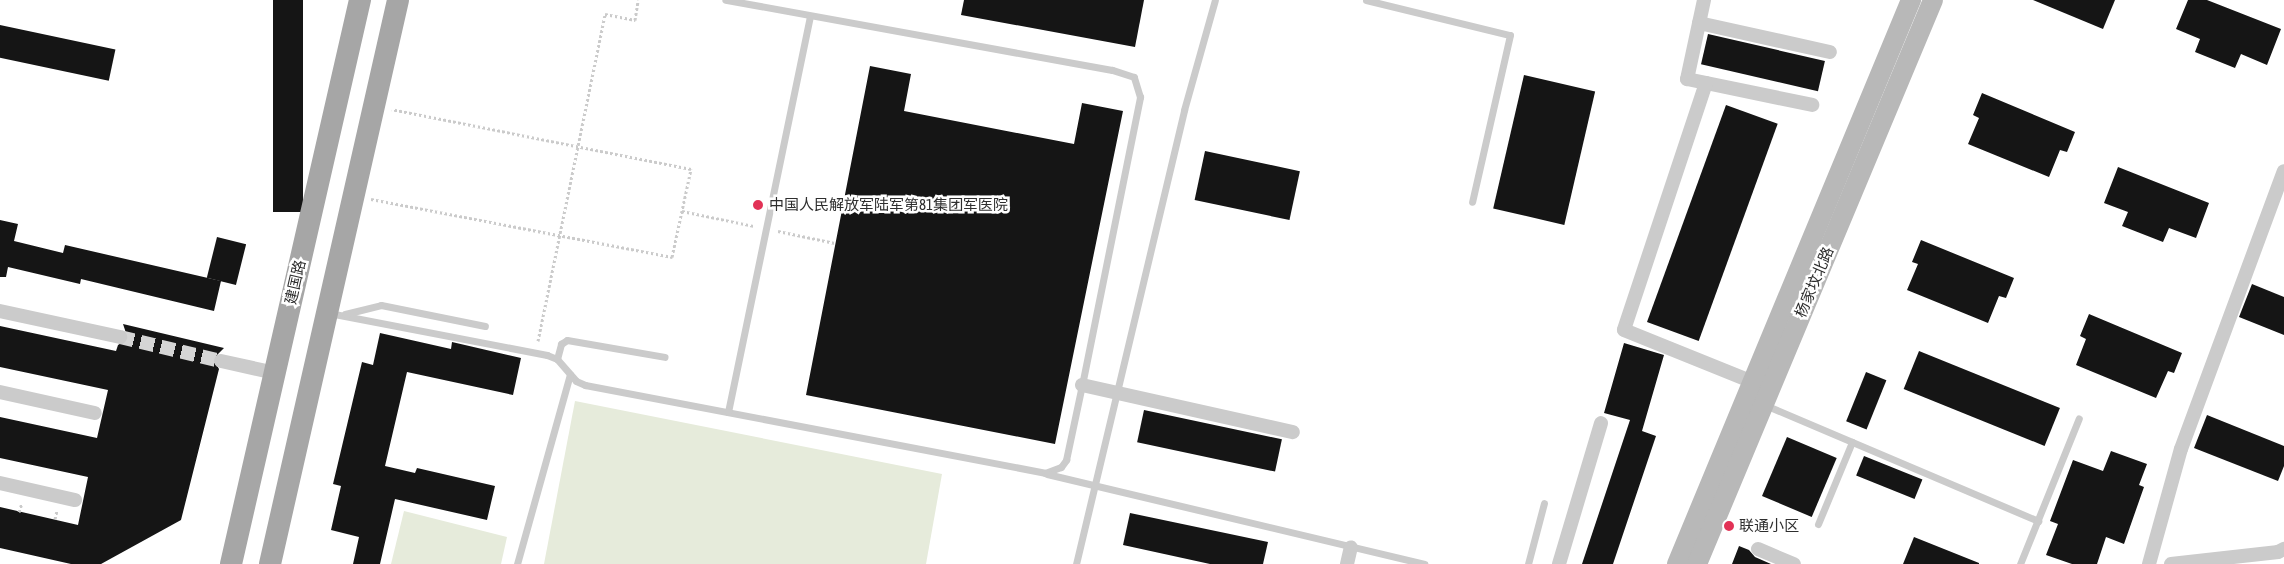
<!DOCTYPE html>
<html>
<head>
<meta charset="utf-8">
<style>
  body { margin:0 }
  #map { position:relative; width:2284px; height:564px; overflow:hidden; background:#fff; font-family:"Asap Condensed","Noto Sans SC",sans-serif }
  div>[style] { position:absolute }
  .green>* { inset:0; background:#e6ebdb }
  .building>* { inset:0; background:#151515; transform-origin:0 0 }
  .minor-tunnel>* { height:14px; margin-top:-7px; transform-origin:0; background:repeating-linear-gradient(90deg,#d5d5d5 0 14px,transparent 0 21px) }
  .path>* { height:3px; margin-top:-1.5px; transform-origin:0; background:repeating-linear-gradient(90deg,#cbcbcb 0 2.5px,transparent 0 5px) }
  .service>* { height:7px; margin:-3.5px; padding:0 3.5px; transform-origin:3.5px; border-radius:3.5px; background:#cbcbcb }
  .minor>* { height:14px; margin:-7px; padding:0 7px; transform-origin:7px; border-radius:7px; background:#cbcbcb }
  .secondary>* { height:20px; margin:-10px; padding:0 10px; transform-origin:10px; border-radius:10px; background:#b8b8b8 }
  .primary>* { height:22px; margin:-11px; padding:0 11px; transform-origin:11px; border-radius:11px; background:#a6a6a6 }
  .dots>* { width:14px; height:14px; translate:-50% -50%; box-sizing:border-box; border:2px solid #fff; border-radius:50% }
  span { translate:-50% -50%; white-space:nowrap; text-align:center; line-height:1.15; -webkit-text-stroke:5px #fff; paint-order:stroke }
  .poi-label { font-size:15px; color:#2e2e2e }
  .left { translate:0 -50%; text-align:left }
  .street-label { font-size:15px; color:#2e2e2e }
</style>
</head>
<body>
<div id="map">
  <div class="green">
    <i style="clip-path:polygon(575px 401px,942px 474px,926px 564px,544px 564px)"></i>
    <i style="clip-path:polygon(404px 511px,507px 537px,501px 564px,391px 564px)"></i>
  </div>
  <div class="building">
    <i style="left:273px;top:0;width:30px;height:212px"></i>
    <i style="clip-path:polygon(964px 0,1144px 0,1135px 47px,961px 15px)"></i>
    <i style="clip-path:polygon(2033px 0,2115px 0,2103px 29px)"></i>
    <i style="clip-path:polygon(2188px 0,2207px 0,2281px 29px,2267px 65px,2241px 54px,2235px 68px,2195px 52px,2200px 39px,2176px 29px)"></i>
    <i style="left:0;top:25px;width:118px;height:32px;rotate:12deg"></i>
    <i style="left:1708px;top:34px;width:120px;height:31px;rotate:13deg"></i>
    <i style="clip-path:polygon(870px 66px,911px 74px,904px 111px,1074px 144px,1082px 103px,1123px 111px,1055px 444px,806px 395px)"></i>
    <i style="left:1524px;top:75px;width:73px;height:137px;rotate:13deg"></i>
    <i style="clip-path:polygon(1982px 93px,2075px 132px,2067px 152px,2060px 150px,2049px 177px,1968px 144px,1979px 118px,1973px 115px)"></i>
    <i style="left:1726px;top:105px;width:55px;height:231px;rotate:20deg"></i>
    <i style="left:1205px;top:151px;width:97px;height:50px;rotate:12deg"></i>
    <i style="clip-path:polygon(2118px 167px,2209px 203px,2196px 238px,2169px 228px,2163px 242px,2122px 226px,2128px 212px,2104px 203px)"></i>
    <i style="clip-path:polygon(0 220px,18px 224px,14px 241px,63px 253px,65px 245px,221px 281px,214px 311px,81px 279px,80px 284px,8px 267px,6px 277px,0 277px)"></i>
    <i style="left:217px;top:237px;width:30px;height:42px;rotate:14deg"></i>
    <i style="clip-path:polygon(1921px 240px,2014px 278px,2006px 298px,1999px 296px,1988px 323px,1907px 290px,1918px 264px,1912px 262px)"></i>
    <i style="clip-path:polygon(2252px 284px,2284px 297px,2284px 335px,2239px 317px)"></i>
    <i style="clip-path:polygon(2089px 314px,2182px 353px,2174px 373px,2168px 371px,2156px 398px,2076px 365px,2086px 339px,2080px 336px)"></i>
    <i style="clip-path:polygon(123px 324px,224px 348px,213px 359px,219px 369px,181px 520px,101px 564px,71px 564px,0 548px,0 507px,78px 525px,88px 477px,0 458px,0 417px,97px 438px,108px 390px,0 367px,0 326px,116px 351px,118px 345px,128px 339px)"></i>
    <i style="clip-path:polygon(380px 333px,451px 349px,452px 342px,521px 358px,513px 395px,407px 372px,385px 466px,415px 473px,417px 468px,495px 486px,487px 520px,395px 499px,380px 564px,353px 564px,359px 537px,331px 530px,341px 486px,333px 484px,362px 362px,373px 365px)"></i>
    <i style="clip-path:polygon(1624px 343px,1664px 355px,1642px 431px,1656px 436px,1613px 564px,1582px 564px,1630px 420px,1604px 413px)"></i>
    <i style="left:1919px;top:351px;width:152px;height:41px;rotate:22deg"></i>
    <i style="left:1866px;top:372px;width:22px;height:53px;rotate:22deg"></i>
    <i style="left:1144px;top:410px;width:141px;height:33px;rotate:12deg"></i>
    <i style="clip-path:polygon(2207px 415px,2284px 446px,2284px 466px,2278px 481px,2194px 448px)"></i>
    <i style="left:1787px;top:437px;width:54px;height:64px;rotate:23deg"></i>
    <i style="clip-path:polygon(2111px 451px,2147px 464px,2139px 485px,2144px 487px,2124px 544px,2106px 537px,2097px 564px,2072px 564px,2046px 555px,2058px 524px,2050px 521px,2073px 460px,2103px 471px)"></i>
    <i style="left:1864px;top:456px;width:63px;height:21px;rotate:22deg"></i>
    <i style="clip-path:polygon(1130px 513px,1268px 542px,1263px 564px,1210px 564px,1123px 545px)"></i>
    <i style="clip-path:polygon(1914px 537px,1979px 563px,1979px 564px,1903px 564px)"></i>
    <i style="clip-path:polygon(1739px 546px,1749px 550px,1755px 557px,1771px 564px,1732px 564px)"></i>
  </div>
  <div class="minor-tunnel">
    <i style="left:120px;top:337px;width:104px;rotate:13.4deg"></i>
  </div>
  <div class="path">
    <i style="left:371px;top:199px;width:307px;rotate:10.9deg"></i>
    <i style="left:672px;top:257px;width:90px;rotate:-77.8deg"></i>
    <i style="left:691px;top:169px;width:305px;rotate:-168.7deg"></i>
    <i style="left:682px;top:211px;width:74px;rotate:11.8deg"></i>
    <i style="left:778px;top:231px;width:58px;rotate:11.9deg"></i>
    <i style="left:538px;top:341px;width:334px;rotate:-78.4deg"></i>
    <i style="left:605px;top:14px;width:31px;rotate:11deg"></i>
    <i style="left:635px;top:20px;width:20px;rotate:-81deg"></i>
    <i style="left:19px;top:512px;width:9px;rotate:-72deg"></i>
    <i style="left:55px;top:519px;width:9px;rotate:-77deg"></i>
  </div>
  <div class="service">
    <i style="left:1366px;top:0;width:148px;rotate:13.7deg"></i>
    <i style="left:1510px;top:35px;width:171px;rotate:102.8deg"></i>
    <i style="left:329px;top:313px;width:222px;rotate:10.9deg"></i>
    <i style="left:547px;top:355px;width:11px;rotate:22deg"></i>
    <i style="left:557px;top:359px;width:29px;rotate:49deg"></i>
    <i style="left:576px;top:381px;width:10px;rotate:24deg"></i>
    <i style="left:585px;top:385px;width:468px;rotate:10.8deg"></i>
    <i style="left:1045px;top:473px;width:17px;rotate:-21deg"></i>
    <i style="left:1061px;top:467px;width:9px;rotate:-54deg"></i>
    <i style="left:1066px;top:460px;width:77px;rotate:-78deg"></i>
    <i style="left:1082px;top:385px;width:294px;rotate:-78.6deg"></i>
    <i style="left:1140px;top:97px;width:21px;rotate:-107deg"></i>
    <i style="left:1134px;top:77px;width:23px;rotate:-162deg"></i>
    <i style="left:1112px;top:70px;width:393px;rotate:-169.7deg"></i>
    <i style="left:345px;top:314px;width:37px;rotate:-14deg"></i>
    <i style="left:381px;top:305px;width:106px;rotate:11.4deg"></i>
    <i style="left:557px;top:359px;width:16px;rotate:-75deg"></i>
    <i style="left:561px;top:344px;width:7px;rotate:-34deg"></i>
    <i style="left:567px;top:340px;width:99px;rotate:9.8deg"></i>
    <i style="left:1765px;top:405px;width:297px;rotate:23deg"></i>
    <i style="left:728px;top:412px;width:404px;rotate:-78.3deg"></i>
    <i style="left:1047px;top:474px;width:388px;rotate:13.4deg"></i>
    <i style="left:1818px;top:524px;width:89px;rotate:-67.5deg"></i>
    <i style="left:517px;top:564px;width:197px;rotate:-74.4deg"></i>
    <i style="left:1076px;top:564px;width:467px;rotate:-76.6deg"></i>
    <i style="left:1184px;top:110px;width:114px;rotate:-74.3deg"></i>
    <i style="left:1528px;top:564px;width:63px;rotate:-75.3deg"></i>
    <i style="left:2020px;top:564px;width:157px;rotate:-68deg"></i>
  </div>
  <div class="minor">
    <i style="left:1704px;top:0;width:81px;rotate:102.1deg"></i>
    <i style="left:1687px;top:79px;width:128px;rotate:11.7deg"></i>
    <i style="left:1699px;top:23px;width:134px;rotate:12.5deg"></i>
    <i style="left:1706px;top:83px;width:260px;rotate:108.4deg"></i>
    <i style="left:1624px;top:330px;width:147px;rotate:22deg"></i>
    <i style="left:0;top:311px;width:123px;rotate:12.2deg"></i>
    <i style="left:221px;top:361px;width:55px;rotate:12.5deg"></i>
    <i style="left:1082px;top:385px;width:216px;rotate:12.6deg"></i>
    <i style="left:0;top:392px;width:97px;rotate:12.5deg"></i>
    <i style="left:0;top:483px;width:77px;rotate:12.8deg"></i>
    <i style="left:1758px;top:549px;width:39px;rotate:23deg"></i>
    <i style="left:1347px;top:564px;width:17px;rotate:-77deg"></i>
    <i style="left:1559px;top:564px;width:147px;rotate:-73.4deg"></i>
    <i style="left:2149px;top:564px;width:119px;rotate:-74.5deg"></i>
    <i style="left:2181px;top:449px;width:296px;rotate:-69.7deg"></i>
    <i style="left:2171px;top:564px;width:108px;rotate:-6.4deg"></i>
    <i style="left:2278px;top:552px;width:7px;rotate:-27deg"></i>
  </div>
  <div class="secondary">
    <i style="left:1677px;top:564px;width:611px;rotate:-67.47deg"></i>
    <i style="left:1697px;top:564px;width:611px;rotate:-67.29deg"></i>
  </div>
  <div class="primary">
    <i style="left:231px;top:564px;width:579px;rotate:-77.12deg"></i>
    <i style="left:270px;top:564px;width:578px;rotate:-77.21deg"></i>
  </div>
  <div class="dots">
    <i style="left:758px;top:205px;background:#e23256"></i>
    <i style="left:1729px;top:526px;background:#e23256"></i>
  </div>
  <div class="poi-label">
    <span class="left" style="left:769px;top:205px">中国人民解放军陆军第81集团军医院</span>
    <span class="left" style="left:1739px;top:526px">联通小区</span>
  </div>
  <div class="street-label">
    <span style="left:295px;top:282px;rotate:-77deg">建国路</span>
    <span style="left:1814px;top:282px;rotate:-67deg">杨家坟北路</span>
  </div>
</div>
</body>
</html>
